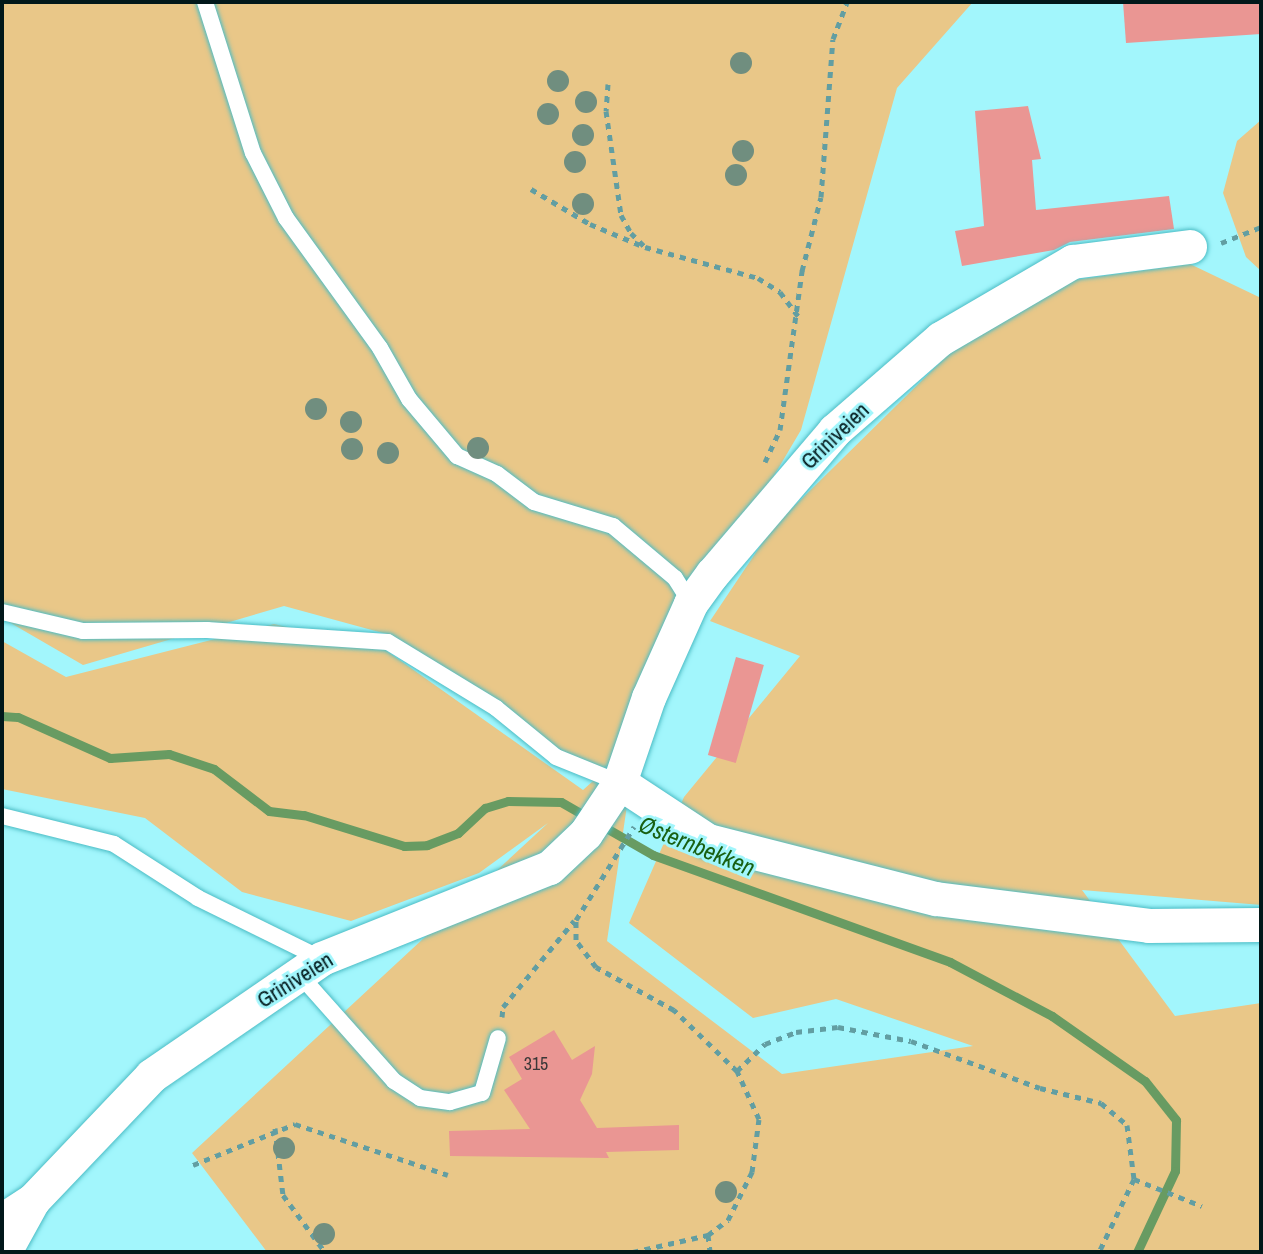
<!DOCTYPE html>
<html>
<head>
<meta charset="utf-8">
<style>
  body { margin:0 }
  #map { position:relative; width:1263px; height:1254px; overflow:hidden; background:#a2f6fc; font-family:"Archivo Narrow",sans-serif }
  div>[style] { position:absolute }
  .green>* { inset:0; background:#e9c788 }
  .stream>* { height:9px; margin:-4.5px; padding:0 4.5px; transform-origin:4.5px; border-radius:4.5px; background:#689b62 }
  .building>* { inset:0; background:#ea9693; transform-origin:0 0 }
  .path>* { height:5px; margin-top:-2.5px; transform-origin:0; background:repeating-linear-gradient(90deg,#629ea2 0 6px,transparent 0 12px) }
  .roads { filter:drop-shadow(0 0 2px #4bbcc5) drop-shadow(0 0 2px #4bbcc5) }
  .lane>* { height:16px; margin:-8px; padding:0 8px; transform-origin:8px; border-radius:8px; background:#fff }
  .street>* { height:34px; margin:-17px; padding:0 17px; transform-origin:17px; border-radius:17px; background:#fff }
  .trees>* { width:22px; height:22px; margin:-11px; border-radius:50%; background:#708e7f }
  span { translate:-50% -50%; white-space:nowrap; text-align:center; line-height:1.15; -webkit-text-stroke:6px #a2f6fc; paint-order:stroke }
  .number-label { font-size:18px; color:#3b3838 }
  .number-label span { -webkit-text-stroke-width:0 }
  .street-label { font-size:22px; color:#01181a }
  .water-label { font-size:24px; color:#186012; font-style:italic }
  .frame { position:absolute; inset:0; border:4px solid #01181a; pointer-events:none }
</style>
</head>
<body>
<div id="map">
  <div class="green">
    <i style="clip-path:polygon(2px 2px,973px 2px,897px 88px,801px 430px,643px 697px,607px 941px,782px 1074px,973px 1046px,836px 999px,753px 1018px,629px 923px,684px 797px,800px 656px,710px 621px,773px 527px,960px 343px,1066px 281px,1190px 264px,1261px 298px,1261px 905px,1082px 890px,1175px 1016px,1261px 1003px,1261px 1252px,267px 1252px,192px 1153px,548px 823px,479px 873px,351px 921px,242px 892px,145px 818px,2px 789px,2px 641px,66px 677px,274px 624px,384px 649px,583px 790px,593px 781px,390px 635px,284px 606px,83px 665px,2px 618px)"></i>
    <i style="clip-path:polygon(1261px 120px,1261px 271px,1246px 257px,1223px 193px,1237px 141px)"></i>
  </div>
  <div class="stream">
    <i style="left:2px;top:716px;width:16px;rotate:4deg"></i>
    <i style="left:18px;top:717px;width:101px;rotate:24deg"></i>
    <i style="left:110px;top:758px;width:59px;rotate:-3.9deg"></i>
    <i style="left:169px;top:754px;width:47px;rotate:18.4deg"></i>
    <i style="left:214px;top:769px;width:69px;rotate:37.4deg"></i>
    <i style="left:269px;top:811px;width:35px;rotate:7deg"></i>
    <i style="left:304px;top:815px;width:105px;rotate:17.2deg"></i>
    <i style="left:404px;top:846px;width:23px;rotate:-2deg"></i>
    <i style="left:427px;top:845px;width:33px;rotate:-21deg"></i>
    <i style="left:458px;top:833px;width:37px;rotate:-43deg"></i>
    <i style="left:485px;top:808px;width:24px;rotate:-17deg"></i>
    <i style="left:508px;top:801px;width:53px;rotate:1.1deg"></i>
    <i style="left:561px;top:802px;width:106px;rotate:29.9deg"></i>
    <i style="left:653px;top:855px;width:316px;rotate:19.8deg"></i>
    <i style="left:950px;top:962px;width:115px;rotate:27.9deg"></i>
    <i style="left:1052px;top:1016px;width:113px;rotate:35deg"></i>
    <i style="left:1145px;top:1081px;width:50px;rotate:51.5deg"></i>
    <i style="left:1176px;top:1120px;width:51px;rotate:91.1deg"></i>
    <i style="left:1175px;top:1171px;width:89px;rotate:115.1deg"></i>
  </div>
  <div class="building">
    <i style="clip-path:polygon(1123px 2px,1261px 2px,1261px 34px,1126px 43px)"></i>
    <i style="clip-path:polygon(1028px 106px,1041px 159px,1032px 160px,1036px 210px,1169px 196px,1174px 229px,1070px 242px,1054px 250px,962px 266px,955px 231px,984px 226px,975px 111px)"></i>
    <i style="left:736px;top:657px;width:29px;height:102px;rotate:16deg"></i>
    <i style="clip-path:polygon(554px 1030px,572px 1060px,595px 1046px,592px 1074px,580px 1100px,597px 1128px,679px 1125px,679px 1150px,606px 1152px,609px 1158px,450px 1156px,449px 1131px,530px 1129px,504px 1090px,522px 1079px,509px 1057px)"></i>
  </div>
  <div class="path">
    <i style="left:608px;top:84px;width:27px;rotate:94deg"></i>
    <i style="left:606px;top:111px;width:105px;rotate:81.8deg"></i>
    <i style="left:621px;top:215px;width:21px;rotate:61deg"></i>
    <i style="left:631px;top:233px;width:20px;rotate:45deg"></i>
    <i style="left:645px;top:247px;width:117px;rotate:15.3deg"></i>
    <i style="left:758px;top:278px;width:26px;rotate:32deg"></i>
    <i style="left:780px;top:292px;width:30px;rotate:53deg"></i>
    <i style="left:531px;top:189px;width:69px;rotate:30.7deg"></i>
    <i style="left:590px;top:224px;width:54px;rotate:22.8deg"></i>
    <i style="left:1221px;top:243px;width:43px;rotate:-21.8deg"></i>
    <i style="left:765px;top:462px;width:35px;rotate:-65deg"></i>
    <i style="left:780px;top:430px;width:161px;rotate:-82.1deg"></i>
    <i style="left:802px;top:271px;width:76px;rotate:-75.6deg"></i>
    <i style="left:821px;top:197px;width:158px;rotate:-85.7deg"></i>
    <i style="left:833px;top:39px;width:40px;rotate:-69deg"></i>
    <i style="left:502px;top:1017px;width:10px;rotate:-84deg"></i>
    <i style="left:503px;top:1007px;width:112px;rotate:-50.5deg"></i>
    <i style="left:737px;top:1071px;width:39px;rotate:-44deg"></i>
    <i style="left:765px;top:1044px;width:33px;rotate:-21deg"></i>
    <i style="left:796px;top:1032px;width:42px;rotate:-6.8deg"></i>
    <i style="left:838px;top:1027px;width:74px;rotate:10.9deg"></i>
    <i style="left:911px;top:1041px;width:137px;rotate:20deg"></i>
    <i style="left:1040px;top:1088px;width:63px;rotate:13.8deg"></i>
    <i style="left:1101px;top:1103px;width:34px;rotate:40deg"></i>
    <i style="left:1127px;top:1125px;width:54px;rotate:82.6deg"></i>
    <i style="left:1134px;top:1179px;width:81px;rotate:115.6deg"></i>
    <i style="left:275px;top:1128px;width:67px;rotate:83.2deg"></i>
    <i style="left:283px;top:1195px;width:71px;rotate:53.6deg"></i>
    <i style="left:193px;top:1165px;width:110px;rotate:-21.9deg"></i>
    <i style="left:295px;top:1124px;width:161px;rotate:18.4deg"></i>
    <i style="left:1134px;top:1179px;width:73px;rotate:21.7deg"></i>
    <i style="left:708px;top:1235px;width:17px;rotate:83deg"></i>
    <i style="left:633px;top:1252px;width:77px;rotate:-12.8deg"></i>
    <i style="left:708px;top:1235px;width:25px;rotate:-37deg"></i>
    <i style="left:728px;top:1220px;width:54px;rotate:-63.4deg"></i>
    <i style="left:752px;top:1172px;width:53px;rotate:-82.5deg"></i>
    <i style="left:759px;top:1119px;width:53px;rotate:-114.6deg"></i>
    <i style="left:737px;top:1071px;width:88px;rotate:-135.9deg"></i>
    <i style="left:674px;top:1010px;width:89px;rotate:-151.1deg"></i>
    <i style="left:596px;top:967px;width:34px;rotate:-127deg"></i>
    <i style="left:576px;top:940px;width:20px;rotate:-90deg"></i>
    <i style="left:576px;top:920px;width:110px;rotate:-58.1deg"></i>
  </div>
  <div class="roads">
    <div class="lane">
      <i style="left:205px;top:2px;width:158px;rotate:72.4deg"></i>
      <i style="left:253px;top:153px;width:73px;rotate:63.1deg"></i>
      <i style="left:286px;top:218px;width:160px;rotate:54.1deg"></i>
      <i style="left:380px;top:348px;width:59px;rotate:60.4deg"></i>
      <i style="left:409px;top:399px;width:75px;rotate:49.9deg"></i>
      <i style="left:457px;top:456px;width:44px;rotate:24.2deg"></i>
      <i style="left:497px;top:474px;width:46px;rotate:37.1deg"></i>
      <i style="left:534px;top:502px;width:83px;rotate:16.9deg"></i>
      <i style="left:613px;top:526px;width:81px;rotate:40deg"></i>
      <i style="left:675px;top:578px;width:31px;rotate:58deg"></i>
      <i style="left:2px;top:612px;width:83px;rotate:13.2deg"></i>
      <i style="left:83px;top:631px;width:124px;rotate:-0.5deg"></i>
      <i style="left:207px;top:630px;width:181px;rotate:3.8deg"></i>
      <i style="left:388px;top:642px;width:127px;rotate:31.4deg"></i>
      <i style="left:496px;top:708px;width:77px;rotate:39.2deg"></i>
      <i style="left:556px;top:757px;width:69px;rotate:22.1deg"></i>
      <i style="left:2px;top:816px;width:115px;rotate:14deg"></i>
      <i style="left:114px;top:844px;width:100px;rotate:32.7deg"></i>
      <i style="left:198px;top:898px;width:138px;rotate:26.2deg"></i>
      <i style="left:299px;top:974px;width:143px;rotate:48.4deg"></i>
      <i style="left:394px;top:1081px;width:31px;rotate:33deg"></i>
      <i style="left:420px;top:1098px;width:30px;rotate:8deg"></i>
      <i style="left:450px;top:1102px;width:33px;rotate:-16deg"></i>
      <i style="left:482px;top:1093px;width:57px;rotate:-73.8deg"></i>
    </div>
    <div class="street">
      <i style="left:620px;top:783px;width:105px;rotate:33.4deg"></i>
      <i style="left:708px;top:841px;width:235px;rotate:14.3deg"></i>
      <i style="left:936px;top:899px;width:215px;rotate:7.2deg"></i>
      <i style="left:1149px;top:926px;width:112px;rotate:-0.5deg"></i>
      <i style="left:2px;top:1221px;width:38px;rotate:-33deg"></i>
      <i style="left:34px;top:1200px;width:171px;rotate:-46.4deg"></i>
      <i style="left:152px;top:1076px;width:206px;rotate:-34.5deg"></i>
      <i style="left:322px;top:959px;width:245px;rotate:-21.8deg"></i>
      <i style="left:550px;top:868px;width:50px;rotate:-43.4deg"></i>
      <i style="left:586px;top:834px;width:61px;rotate:-56.3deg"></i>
      <i style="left:620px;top:783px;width:90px;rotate:-71.2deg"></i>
      <i style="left:649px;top:698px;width:103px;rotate:-65.9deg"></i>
      <i style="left:691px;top:604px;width:37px;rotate:-54deg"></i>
      <i style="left:713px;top:574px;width:188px;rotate:-49.5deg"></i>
      <i style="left:835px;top:431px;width:140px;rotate:-41deg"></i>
      <i style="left:941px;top:339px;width:153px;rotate:-30.3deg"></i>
      <i style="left:1073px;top:262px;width:118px;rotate:-7.3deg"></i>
      <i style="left:5px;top:1252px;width:56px;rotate:-61.1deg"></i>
    </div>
  </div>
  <div class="trees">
    <i style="left:741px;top:63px"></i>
    <i style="left:558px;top:81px"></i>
    <i style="left:586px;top:102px"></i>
    <i style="left:548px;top:114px"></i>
    <i style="left:583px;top:135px"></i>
    <i style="left:743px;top:151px"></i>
    <i style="left:575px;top:162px"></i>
    <i style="left:736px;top:175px"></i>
    <i style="left:583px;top:204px"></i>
    <i style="left:316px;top:409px"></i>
    <i style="left:351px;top:422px"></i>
    <i style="left:478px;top:448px"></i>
    <i style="left:352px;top:449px"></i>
    <i style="left:388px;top:453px"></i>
    <i style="left:284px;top:1148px"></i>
    <i style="left:726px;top:1192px"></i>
    <i style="left:324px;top:1234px"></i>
  </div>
  <div class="number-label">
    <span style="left:536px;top:1064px">315</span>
  </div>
  <div class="street-label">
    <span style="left:835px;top:436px;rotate:-44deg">Griniveien</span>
    <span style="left:295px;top:980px;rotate:-32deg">Griniveien</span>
  </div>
  <div class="water-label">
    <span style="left:697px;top:846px;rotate:22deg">Østernbekken</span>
  </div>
  <div class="frame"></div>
</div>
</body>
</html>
